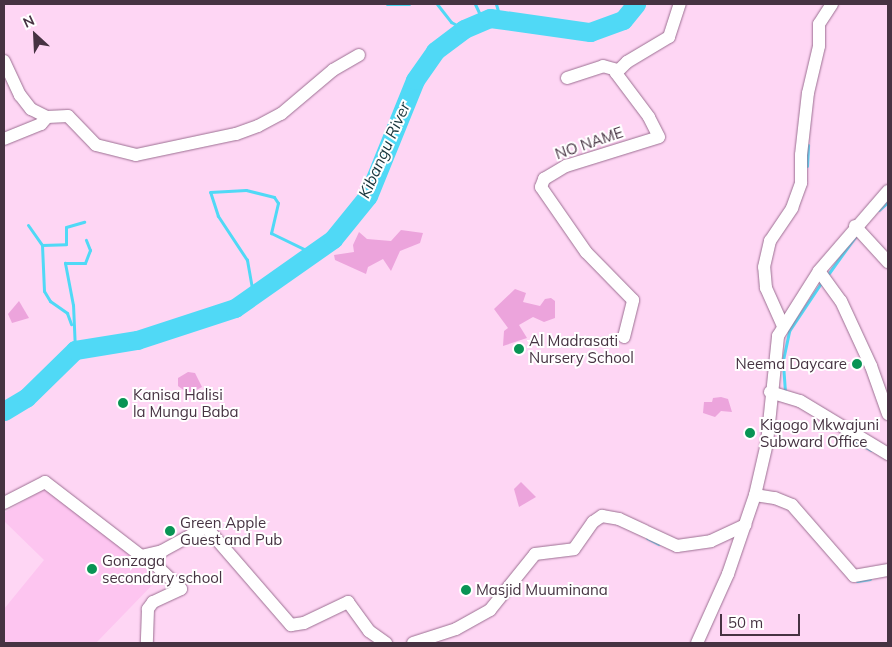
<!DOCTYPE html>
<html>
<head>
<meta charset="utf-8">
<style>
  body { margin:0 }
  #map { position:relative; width:892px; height:647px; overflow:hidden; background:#fed6f4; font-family:Mulish,sans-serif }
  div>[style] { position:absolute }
  .built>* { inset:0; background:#fdc5f0 }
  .green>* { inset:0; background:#eca4dc }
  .stream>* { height:3px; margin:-1.5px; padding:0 1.5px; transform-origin:1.5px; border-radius:1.5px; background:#50d9f6 }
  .river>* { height:19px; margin:-9.5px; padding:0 9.5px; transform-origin:9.5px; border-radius:9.5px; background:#50d9f6 }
  .roads { filter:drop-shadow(0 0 1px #9c6f92) drop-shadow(0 0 1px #9c6f92) }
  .minor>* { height:12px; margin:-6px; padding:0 6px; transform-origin:6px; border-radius:6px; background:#fff }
  .dots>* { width:14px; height:14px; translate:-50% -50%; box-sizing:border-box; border:2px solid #fff; border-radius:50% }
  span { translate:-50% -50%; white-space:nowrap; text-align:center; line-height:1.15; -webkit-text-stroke:4px #fff; paint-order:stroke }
  .street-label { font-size:15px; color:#463342 }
  .poi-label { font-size:15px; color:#463342 }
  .left { translate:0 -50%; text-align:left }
  .right { translate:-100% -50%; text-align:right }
  .water-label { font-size:16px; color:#18353b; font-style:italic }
  .frame { position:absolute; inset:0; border:5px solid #463342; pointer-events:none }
  .north { position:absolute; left:10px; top:10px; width:50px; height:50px; -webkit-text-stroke:4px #fff; paint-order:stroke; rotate:335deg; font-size:14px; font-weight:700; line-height:20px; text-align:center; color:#463342 }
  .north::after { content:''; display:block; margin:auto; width:18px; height:22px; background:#463342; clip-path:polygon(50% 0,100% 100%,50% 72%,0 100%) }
  .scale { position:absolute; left:720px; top:614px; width:80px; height:22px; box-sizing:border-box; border:2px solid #463342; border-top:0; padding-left:6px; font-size:15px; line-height:18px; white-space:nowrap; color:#463342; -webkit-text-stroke:4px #fff; paint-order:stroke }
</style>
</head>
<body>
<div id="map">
  <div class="built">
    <i style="clip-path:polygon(46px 488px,159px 578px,96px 643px,4px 643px,4px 609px,44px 560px,4px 521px,4px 513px)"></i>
  </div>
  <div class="green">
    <i style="clip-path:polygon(401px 230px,423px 233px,420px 243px,400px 251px,391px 271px,383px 259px,368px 267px,366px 274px,335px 260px,334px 255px,354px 252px,353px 245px,359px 232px,367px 239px,391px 241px)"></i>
    <i style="clip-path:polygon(515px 289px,526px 293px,523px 302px,540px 306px,545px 299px,551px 298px,555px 301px,555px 318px,544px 322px,533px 317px,519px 325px,527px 338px,503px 346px,504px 331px,508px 328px,494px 309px)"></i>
    <i style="clip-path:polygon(19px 301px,29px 318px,12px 323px,8px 314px)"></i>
    <i style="clip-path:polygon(188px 372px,195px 373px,202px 387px,189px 394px,178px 386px,178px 378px)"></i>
    <i style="clip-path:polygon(721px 397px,728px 399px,732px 412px,721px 411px,715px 417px,703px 413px,704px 402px,712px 402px,713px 398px)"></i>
    <i style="clip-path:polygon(521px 482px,536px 497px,519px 507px,514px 489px)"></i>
  </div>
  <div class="stream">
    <i style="left:387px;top:4px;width:22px"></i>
    <i style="left:437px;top:4px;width:23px;rotate:52deg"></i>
    <i style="left:451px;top:22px;width:15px;rotate:28deg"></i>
    <i style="left:475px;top:4px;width:17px;rotate:65deg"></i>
    <i style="left:496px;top:4px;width:15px;rotate:74deg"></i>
    <i style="left:807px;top:166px;width:21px;rotate:-87deg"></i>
    <i style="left:879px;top:210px;width:12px;rotate:-42deg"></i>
    <i style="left:28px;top:225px;width:24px;rotate:55deg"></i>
    <i style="left:42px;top:245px;width:46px;rotate:87.5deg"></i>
    <i style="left:44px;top:291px;width:12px;rotate:59deg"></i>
    <i style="left:50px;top:301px;width:21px;rotate:35deg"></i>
    <i style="left:67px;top:313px;width:12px;rotate:70deg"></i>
    <i style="left:42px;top:245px;width:24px;rotate:-2deg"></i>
    <i style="left:66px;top:244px;width:17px;rotate:-90deg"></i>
    <i style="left:66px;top:227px;width:19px;rotate:-16deg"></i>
    <i style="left:829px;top:273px;width:48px;rotate:-54.3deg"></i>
    <i style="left:253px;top:294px;width:35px;rotate:-100deg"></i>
    <i style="left:247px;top:260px;width:53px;rotate:-123.4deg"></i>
    <i style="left:218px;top:216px;width:25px;rotate:-108deg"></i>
    <i style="left:210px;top:192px;width:36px;rotate:-3deg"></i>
    <i style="left:246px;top:190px;width:29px;rotate:14deg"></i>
    <i style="left:274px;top:197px;width:7px;rotate:56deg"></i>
    <i style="left:278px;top:203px;width:31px;rotate:103deg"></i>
    <i style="left:271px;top:233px;width:46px;rotate:26deg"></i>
    <i style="left:75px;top:350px;width:45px;rotate:-92.5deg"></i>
    <i style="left:73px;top:305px;width:43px;rotate:-100.8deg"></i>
    <i style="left:65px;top:263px;width:20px"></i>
    <i style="left:85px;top:263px;width:14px;rotate:-69deg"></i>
    <i style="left:90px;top:250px;width:11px;rotate:-112deg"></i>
    <i style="left:785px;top:392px;width:32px;rotate:-94deg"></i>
    <i style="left:783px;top:360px;width:30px;rotate:-78deg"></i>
    <i style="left:789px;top:331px;width:58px;rotate:-56.3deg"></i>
    <i style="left:821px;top:283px;width:4px;rotate:34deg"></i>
    <i style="left:857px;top:442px;width:16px;rotate:30deg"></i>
    <i style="left:647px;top:538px;width:13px;rotate:27deg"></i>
    <i style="left:857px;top:581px;width:13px;rotate:-9deg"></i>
  </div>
  <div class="river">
    <i style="left:4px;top:411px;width:26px;rotate:-31deg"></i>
    <i style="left:26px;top:398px;width:69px;rotate:-44.4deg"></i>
    <i style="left:75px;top:350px;width:63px;rotate:-9.2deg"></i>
    <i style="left:137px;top:340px;width:103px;rotate:-18.1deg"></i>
    <i style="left:235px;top:308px;width:120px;rotate:-35.1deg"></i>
    <i style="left:333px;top:239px;width:55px;rotate:-50.9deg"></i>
    <i style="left:368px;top:196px;width:125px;rotate:-67.9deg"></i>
    <i style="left:415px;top:80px;width:35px;rotate:-55deg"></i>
    <i style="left:435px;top:51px;width:36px;rotate:-37deg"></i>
    <i style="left:464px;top:29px;width:28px;rotate:-23deg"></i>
    <i style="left:490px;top:18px;width:101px;rotate:8deg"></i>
    <i style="left:590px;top:32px;width:35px;rotate:-20deg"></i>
    <i style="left:623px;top:20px;width:21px;rotate:-51deg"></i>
  </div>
  <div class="roads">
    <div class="minor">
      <i style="left:4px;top:61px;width:38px;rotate:65deg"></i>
      <i style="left:20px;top:95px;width:18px;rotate:52deg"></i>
      <i style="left:31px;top:109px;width:18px;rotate:27deg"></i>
      <i style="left:47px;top:117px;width:21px;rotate:-3deg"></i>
      <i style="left:68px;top:116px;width:40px;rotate:46deg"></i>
      <i style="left:96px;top:145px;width:41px;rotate:14deg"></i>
      <i style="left:136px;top:155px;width:102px;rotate:-11.9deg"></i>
      <i style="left:236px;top:134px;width:23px;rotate:-20deg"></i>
      <i style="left:258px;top:126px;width:26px;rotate:-28deg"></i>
      <i style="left:281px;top:114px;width:68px;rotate:-40.2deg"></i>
      <i style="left:333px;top:70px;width:30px;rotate:-30deg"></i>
      <i style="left:567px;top:78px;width:38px;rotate:-18deg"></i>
      <i style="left:603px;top:66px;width:15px;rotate:16deg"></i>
      <i style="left:4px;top:139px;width:40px;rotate:-22deg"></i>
      <i style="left:41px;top:124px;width:9px;rotate:-49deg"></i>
      <i style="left:855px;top:226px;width:49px;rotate:47.5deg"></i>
      <i style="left:819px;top:271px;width:37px;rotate:54deg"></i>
      <i style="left:841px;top:301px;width:72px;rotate:65.2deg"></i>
      <i style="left:871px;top:366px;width:51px;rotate:70.5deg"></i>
      <i style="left:783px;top:326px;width:42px;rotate:-114.1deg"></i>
      <i style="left:766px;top:288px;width:21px;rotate:-95deg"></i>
      <i style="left:764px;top:267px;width:27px;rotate:-77deg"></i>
      <i style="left:770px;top:241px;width:40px;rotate:-56deg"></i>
      <i style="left:792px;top:208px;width:27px;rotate:-70deg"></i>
      <i style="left:801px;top:183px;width:28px;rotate:-90deg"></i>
      <i style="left:801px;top:155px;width:62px;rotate:-83.6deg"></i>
      <i style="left:808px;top:93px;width:48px;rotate:-76.8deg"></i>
      <i style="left:819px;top:46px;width:22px;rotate:-90deg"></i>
      <i style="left:819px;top:24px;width:24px;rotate:-57deg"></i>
      <i style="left:624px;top:337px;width:38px;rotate:-76deg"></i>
      <i style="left:633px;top:300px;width:67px;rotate:-134.4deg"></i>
      <i style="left:586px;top:252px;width:79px;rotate:-124.7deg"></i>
      <i style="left:541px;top:187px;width:9px;rotate:-69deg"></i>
      <i style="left:544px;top:179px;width:26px;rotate:-31deg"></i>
      <i style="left:566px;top:166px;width:97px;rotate:-17.3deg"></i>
      <i style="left:659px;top:137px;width:22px;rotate:-117deg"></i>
      <i style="left:649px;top:117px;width:55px;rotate:-126.9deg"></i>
      <i style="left:616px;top:73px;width:16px;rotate:-45deg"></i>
      <i style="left:627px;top:62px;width:49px;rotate:-30.8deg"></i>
      <i style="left:669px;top:37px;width:35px;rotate:-72deg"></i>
      <i style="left:770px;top:392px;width:31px;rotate:17deg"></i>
      <i style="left:800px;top:401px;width:103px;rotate:31.1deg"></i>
      <i style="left:755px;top:495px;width:20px;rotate:9deg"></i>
      <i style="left:775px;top:498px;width:18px;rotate:22deg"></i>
      <i style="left:792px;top:505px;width:94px;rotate:48.9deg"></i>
      <i style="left:854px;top:576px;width:35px;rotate:-10deg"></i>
      <i style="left:4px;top:503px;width:46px;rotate:-27.1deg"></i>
      <i style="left:45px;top:482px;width:121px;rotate:37.6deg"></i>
      <i style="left:141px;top:556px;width:22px;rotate:-13deg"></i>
      <i style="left:162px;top:551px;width:50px;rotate:-28.6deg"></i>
      <i style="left:206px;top:527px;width:130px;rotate:49.1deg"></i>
      <i style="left:291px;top:625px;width:13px;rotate:-9deg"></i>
      <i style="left:304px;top:623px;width:49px;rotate:-25.5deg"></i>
      <i style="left:348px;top:602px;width:36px;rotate:54deg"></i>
      <i style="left:369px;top:631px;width:21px;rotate:35deg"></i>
      <i style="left:146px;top:556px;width:48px;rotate:43.3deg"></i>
      <i style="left:181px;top:589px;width:31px;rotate:155deg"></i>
      <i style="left:153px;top:602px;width:9px;rotate:126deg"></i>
      <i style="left:148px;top:609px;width:34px;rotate:92deg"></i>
      <i style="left:413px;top:643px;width:45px;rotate:-18deg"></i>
      <i style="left:456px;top:629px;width:39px;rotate:-29deg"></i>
      <i style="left:490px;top:610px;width:72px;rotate:-51.2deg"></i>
      <i style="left:535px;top:554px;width:39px;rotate:-7deg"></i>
      <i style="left:574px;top:549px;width:33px;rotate:-55deg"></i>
      <i style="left:593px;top:522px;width:11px;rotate:-34deg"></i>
      <i style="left:602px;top:516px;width:17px;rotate:10deg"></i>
      <i style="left:619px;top:519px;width:64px;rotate:25deg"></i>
      <i style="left:677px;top:546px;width:34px;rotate:-8deg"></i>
      <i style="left:711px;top:541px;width:38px;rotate:-25deg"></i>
      <i style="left:697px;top:643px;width:76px;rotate:-65.8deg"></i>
      <i style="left:728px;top:574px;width:83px;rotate:-71.1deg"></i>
      <i style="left:755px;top:495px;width:53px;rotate:-77deg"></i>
      <i style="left:767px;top:443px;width:108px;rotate:-84.1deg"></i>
      <i style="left:778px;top:336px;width:77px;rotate:-57.8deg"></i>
      <i style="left:819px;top:271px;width:106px;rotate:-49.2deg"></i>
    </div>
  </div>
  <div class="dots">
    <i style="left:519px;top:349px;background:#089454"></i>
    <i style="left:857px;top:364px;background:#089454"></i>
    <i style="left:123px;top:403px;background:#089454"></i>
    <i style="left:750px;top:433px;background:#089454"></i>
    <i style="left:170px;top:531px;background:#089454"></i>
    <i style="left:92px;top:569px;background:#089454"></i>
    <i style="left:466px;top:590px;background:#089454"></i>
  </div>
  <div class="street-label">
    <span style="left:589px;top:143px;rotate:-19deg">NO NAME</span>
  </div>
  <div class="poi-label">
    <span class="left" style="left:529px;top:349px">Al Madrasati<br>Nursery School</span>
    <span class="right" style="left:847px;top:364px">Neema Daycare</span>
    <span class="left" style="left:133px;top:403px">Kanisa Halisi<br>la Mungu Baba</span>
    <span class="left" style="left:760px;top:433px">Kigogo Mkwajuni<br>Subward Office</span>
    <span class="left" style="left:180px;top:531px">Green Apple<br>Guest and Pub</span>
    <span class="left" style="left:102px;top:569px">Gonzaga<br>secondary school</span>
    <span class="left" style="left:476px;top:590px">Masjid Muuminana</span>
  </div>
  <div class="water-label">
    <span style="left:384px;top:150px;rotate:-66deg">Kibangu River</span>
  </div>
  <div class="frame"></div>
  <div class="north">N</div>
  <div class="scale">50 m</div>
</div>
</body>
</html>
